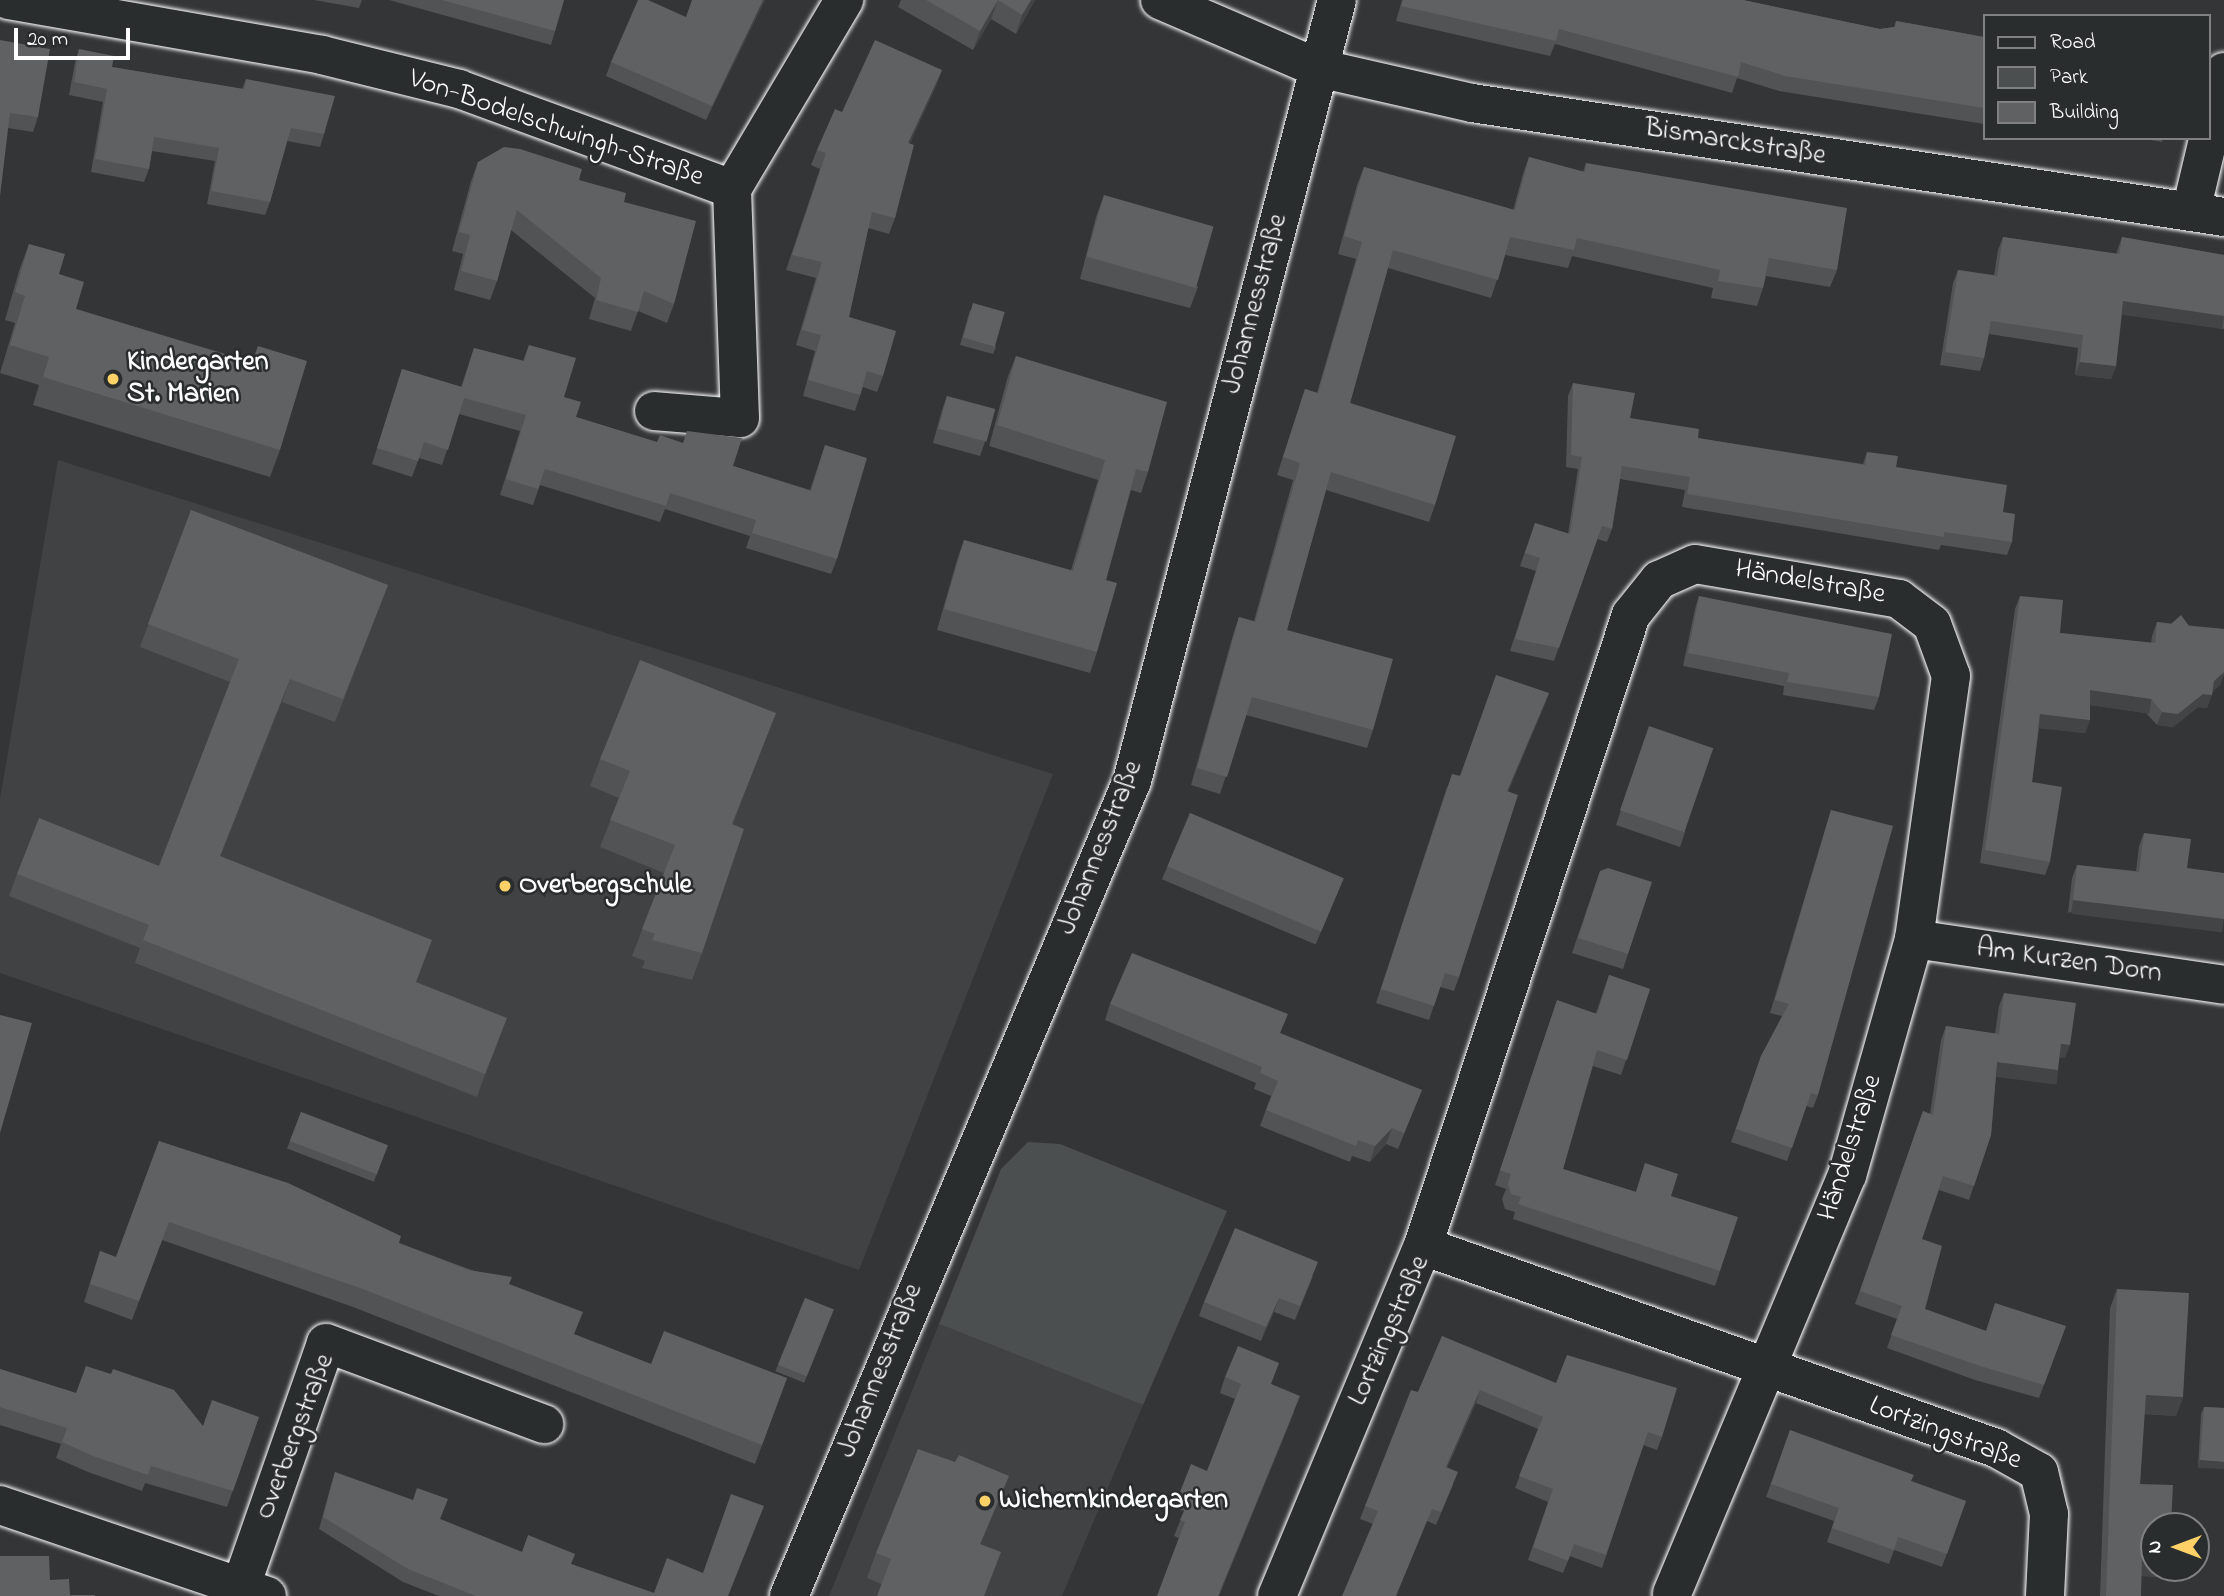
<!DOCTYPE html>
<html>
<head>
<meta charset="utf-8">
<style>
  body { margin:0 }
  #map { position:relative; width:2224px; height:1596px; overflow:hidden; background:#333536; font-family:"Indie Flower",sans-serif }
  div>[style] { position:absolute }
  .built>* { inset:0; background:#404243 }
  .green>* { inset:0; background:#4c4f50 }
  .roads { filter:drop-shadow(0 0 2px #fff) drop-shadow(0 0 2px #fff) }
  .minor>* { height:38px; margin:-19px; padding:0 19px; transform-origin:19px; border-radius:19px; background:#2a2d2e }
  .wall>* { inset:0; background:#525354; transform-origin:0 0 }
  .shaded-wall>* { inset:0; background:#424445; transform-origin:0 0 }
  .building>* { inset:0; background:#5f6162; transform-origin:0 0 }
  .dots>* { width:19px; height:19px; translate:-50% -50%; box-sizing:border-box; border:4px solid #2a2d2e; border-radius:50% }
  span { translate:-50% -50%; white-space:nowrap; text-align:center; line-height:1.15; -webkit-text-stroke:5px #2a2d2e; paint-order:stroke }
  .street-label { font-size:28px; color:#fff }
  .poi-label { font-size:28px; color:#fff; font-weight:700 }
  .left { translate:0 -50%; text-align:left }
  .legend { position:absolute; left:1983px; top:14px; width:228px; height:126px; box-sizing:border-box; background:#2a2d2e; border:2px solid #7f8182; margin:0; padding:9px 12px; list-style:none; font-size:21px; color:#fff }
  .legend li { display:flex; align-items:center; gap:14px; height:35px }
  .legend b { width:35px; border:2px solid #7f8182 }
  .north { position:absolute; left:2140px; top:1512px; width:70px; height:70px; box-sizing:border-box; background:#2a2d2e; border:2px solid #7f8182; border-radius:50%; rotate:270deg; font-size:19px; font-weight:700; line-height:28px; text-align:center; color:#fff }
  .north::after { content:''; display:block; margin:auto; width:24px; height:32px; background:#ffd166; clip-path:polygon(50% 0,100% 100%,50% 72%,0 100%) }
  .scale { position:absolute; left:14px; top:28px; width:116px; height:32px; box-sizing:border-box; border:4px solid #fff; border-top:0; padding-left:9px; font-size:21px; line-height:24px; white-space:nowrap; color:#fff; -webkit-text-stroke:5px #2a2d2e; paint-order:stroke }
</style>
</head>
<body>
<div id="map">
  <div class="built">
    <i style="clip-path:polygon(58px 460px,1053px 774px,859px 1270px,0 973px,0 799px)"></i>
    <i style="clip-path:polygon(939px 1324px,1143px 1405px,1062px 1596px,829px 1596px)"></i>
  </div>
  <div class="green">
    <i style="clip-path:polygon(1028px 1142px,1060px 1144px,1227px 1211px,1143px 1405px,939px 1324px,1001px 1169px)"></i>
  </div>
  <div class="roads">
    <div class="minor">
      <i style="left:8px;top:0;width:319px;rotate:9.9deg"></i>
      <i style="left:322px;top:55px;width:141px;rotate:13.9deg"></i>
      <i style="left:459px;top:89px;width:291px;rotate:20.1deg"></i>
      <i style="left:1160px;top:0;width:172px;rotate:23.3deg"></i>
      <i style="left:1318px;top:68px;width:158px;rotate:12.8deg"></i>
      <i style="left:1472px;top:103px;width:761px;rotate:8.62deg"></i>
      <i style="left:2191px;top:211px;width:143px;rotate:-76.6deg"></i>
      <i style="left:654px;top:411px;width:86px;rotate:4.7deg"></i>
      <i style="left:740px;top:418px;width:229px;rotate:-92deg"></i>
      <i style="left:732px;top:189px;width:220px;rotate:-59.3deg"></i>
      <i style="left:1914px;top:939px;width:313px;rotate:8.4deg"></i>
      <i style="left:1423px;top:1246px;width:608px;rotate:19.42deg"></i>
      <i style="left:1996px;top:1448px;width:49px;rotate:29.2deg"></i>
      <i style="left:2039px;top:1472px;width:43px;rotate:76.6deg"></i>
      <i style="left:2049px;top:1514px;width:82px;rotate:92.8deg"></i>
      <i style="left:0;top:1505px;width:282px;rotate:18.8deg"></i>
      <i style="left:241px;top:1586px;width:257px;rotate:-70.7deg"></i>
      <i style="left:326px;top:1343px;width:233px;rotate:20.4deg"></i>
      <i style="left:789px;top:1596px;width:884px;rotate:-67.18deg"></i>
      <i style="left:1132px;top:781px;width:807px;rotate:-75.29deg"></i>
      <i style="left:1277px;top:1596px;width:379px;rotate:-67.4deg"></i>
      <i style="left:1423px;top:1246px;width:664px;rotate:-71.76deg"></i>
      <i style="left:1631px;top:615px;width:45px;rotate:-51.3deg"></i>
      <i style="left:1659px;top:580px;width:39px;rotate:-24deg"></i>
      <i style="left:1695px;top:564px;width:207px;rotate:9.7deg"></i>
      <i style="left:1899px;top:599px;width:41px;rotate:37.1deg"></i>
      <i style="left:1932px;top:624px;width:55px;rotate:69.9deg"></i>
      <i style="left:1951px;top:676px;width:266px;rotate:98deg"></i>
      <i style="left:1914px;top:939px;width:245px;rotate:105.8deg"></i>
      <i style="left:1847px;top:1175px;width:454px;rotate:112.7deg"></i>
    </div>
  </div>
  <div class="wall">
    <i style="clip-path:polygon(314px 0,362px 0,359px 8px)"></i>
    <i style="clip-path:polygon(389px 0,564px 0,551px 45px)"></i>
    <i style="clip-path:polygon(765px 0,706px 120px,606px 76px,611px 62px,686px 17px)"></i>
    <i style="clip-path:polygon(901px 0,1035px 0,1016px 34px,991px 19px,973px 50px,898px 7px)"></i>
    <i style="clip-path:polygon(1402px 0,1743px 0,1880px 29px,1894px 27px,1896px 21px,1984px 37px,1984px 124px,1779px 91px,1737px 78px,1732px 93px,1555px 44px,1550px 56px,1396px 21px)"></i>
    <i style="clip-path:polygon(0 40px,38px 117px,33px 132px,8px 128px)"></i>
    <i style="clip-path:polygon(79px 49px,112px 67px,242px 89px,246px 79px,324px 134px,320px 147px,287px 141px,270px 202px,265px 215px,207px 204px,215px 161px,152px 151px,149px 169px,144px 182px,91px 172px,103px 102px,69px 95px,75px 62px)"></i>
    <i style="clip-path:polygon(942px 70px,936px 86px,910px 143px,895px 218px,889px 234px,868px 228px,849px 317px,883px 376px,877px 392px,863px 387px,855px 411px,803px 396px,815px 351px,796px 345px,816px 278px,786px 270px,820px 169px,811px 165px,817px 150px,842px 112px)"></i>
    <i style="clip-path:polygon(2140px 138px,2163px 138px,2162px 142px)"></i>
    <i style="clip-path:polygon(1529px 157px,1583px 172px,1586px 163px,1837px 270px,1830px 287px,1766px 276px,1763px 288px,1757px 306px,1711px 298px,1713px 288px,1572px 256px,1568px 268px,1505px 255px,1491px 298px,1388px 268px,1350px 403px,1435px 505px,1429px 522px,1326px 490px,1287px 630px,1373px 730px,1367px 748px,1246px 715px,1220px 794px,1191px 785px,1233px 635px,1239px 617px,1254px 621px,1293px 480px,1277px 475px,1305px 389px,1317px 393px,1356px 259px,1338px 254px,1357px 185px,1364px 167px,1513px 210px,1523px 174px)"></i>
    <i style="clip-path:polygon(478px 162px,579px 180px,624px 202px,674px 304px,667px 323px,638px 311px,631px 331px,589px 319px,595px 298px,511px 230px,497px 281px,490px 300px,454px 290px,463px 254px,452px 251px,471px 181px)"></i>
    <i style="clip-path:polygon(1104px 195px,1198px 287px,1190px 308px,1080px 279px,1096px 217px)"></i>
    <i style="clip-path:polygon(2003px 237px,2116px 254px,2122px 237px,2224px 255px,2224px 329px,2122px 314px,2116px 366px,2111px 379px,2075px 375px,2078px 348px,1989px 334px,1984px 358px,1980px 371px,1940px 365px,1953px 283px,1958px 270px,1994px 275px,1998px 250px)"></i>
    <i style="clip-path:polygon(29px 244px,59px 274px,76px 309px,252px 362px,258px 346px,280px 450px,270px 477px,33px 405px,39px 385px,0 373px,15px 323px,5px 320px,19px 271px)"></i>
    <i style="clip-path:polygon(970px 310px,996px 347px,993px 354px,960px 345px)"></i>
    <i style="clip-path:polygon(529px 345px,576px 417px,810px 490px,825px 445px,837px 559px,831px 574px,746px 548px,750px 536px,665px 509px,660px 522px,540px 485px,533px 505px,500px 495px,520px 431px,459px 414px,442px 465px,419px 458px,412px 477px,372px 464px,402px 369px,461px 387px,474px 348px,523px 361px)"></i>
    <i style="clip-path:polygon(1016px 356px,1148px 472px,1141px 493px,1131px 490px,1106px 580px,1097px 652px,1090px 673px,937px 630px,957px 560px,964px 540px,1071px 570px,1098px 480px,989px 446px,1008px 376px)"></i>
    <i style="clip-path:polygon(1573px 383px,1630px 418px,1698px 438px,1863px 464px,1867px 452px,1896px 467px,2003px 512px,2012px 542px,2007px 555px,1941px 545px,1939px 550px,1682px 507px,1685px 490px,1620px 479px,1612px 529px,1607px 542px,1597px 539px,1554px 661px,1510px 651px,1536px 571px,1520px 566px,1535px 523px,1568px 534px,1578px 469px,1566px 467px,1568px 396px)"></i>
    <i style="clip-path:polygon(947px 396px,985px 442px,980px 456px,933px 443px,942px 410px)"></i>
    <i style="clip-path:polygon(191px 510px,388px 585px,335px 722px,282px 702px,221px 856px,416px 982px,499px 1041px,477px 1097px,135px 963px,140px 948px,9px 896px,17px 874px,159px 866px,230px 682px,140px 647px)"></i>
    <i style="clip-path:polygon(1699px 596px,1879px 697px,1874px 710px,1783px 695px,1784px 686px,1683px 666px,1695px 609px)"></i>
    <i style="clip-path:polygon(2020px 596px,2060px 633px,2151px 643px,2152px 636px,2157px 622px,2224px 629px,2224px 674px,2220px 685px,2213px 691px,2207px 708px,2198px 707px,2173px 727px,2157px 725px,2146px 713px,2090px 705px,2090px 720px,2085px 733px,2039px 728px,2032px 782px,2050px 862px,2045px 875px,1980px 863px,2015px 609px)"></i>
    <i style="clip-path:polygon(1549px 693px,1508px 792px,1459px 977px,1454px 991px,1440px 987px,1429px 1020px,1376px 1003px,1447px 787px)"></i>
    <i style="clip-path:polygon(776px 713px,733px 825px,702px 953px,692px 980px,642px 968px,645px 961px,632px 956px,664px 873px,600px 847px,619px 798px,590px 786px,600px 759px)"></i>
    <i style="clip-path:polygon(1644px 741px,1685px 832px,1680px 847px,1616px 825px)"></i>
    <i style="clip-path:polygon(1831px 810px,1818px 1095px,1813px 1108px,1806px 1106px,1787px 1161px,1731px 1142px,1761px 1056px,1782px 1016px,1770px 1013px)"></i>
    <i style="left:1190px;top:813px;width:167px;height:72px;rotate:23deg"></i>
    <i style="clip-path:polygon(2144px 833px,2187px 868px,2068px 913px,2072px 878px,2077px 865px,2136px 871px,2139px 846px)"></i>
    <i style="clip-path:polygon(1600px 871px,1628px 954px,1623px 969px,1572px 953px)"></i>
    <i style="clip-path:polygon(1609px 975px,1650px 989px,1621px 1075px,1593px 1066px,1563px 1169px,1636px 1192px,1645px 1163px,1671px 1196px,1720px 1271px,1715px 1286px,1513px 1219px,1515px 1212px,1505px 1209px,1502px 1199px,1506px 1189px,1495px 1185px,1552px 1016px,1596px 1013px)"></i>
    <i style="clip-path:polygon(2004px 993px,2065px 1058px,2059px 1057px,2053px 1084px,1996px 1076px,1991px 1135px,1969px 1200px,1939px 1190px,1922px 1239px,1925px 1309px,1986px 1331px,2066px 1326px,2039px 1398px,1975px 1380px,1887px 1348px,1897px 1319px,1855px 1304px,1923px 1111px,1930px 1114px,1941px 1040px,1946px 1026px,1995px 1034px,1999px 1006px)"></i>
    <i style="clip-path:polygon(1110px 1004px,1281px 1034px,1422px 1090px,1398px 1149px,1386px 1144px,1370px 1162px,1352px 1156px,1350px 1162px,1260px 1126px,1271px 1096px,1254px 1089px,1256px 1083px,1105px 1020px)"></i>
    <i style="left:301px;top:1112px;width:93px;height:39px;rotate:21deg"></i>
    <i style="clip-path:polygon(159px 1141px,399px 1243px,509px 1284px,575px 1335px,651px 1364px,787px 1378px,755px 1464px,353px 1307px,162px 1240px,132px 1320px,84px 1302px,100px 1251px,116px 1257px)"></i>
    <i style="clip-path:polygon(1313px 1276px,1295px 1320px,1274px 1312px,1261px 1341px,1199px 1316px,1204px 1302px)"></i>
    <i style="clip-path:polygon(2117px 1289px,2183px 1397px,2176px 1416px,2144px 1414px,2140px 1484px,2154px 1568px,2166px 1568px,2163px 1577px,2141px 1576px,2141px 1596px,2100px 1596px,2110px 1308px)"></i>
    <i style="left:805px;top:1298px;width:31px;height:79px;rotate:22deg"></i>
    <i style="clip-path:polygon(1442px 1336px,1662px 1437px,1657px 1450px,1643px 1445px,1602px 1568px,1570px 1556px,1563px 1573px,1528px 1560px,1548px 1502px,1515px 1488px,1538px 1429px,1476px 1403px,1447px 1468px,1453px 1485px,1436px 1525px,1427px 1521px,1373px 1524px,1360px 1519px,1365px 1506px,1418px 1392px)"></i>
    <i style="clip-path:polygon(0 1369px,76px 1393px,203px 1426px,259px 1417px,227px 1507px,145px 1483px,142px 1491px,88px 1472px,56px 1458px,61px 1444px,0 1425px)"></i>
    <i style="clip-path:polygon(1225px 1377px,1271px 1384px,1294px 1412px,1219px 1596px,1157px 1596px,1179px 1538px,1174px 1536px,1184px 1511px,1175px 1508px,1180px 1492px,1207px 1471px,1235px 1399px,1220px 1393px)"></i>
    <i style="clip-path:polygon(2204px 1407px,2224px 1408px,2198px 1468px,2201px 1414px)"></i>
    <i style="clip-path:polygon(1790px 1430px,1911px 1481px,1966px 1501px,1942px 1567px,1894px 1550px,1889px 1564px,1827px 1542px,1834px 1521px,1766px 1497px)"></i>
    <i style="clip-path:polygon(335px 1472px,440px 1519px,522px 1552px,571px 1564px,654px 1593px,728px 1596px,439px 1596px,403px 1582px,319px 1529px,331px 1485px)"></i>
    <i style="clip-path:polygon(999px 1501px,981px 1544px,881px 1584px,867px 1578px,876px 1553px)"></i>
  </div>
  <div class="shaded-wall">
    <i style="clip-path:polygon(763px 0,765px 0,706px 120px,712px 106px)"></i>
    <i style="clip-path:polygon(998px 0,991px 19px,973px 50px,980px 31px)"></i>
    <i style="clip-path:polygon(1031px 0,1035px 0,1016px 34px,1022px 15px)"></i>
    <i style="clip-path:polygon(942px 70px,936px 86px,903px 159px,908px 143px)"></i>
    <i style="left:2123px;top:301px;width:102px;height:14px;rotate:8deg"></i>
    <i style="clip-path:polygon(2080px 362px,2116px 366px,2111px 379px,2075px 375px)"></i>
    <i style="clip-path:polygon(2224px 672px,2220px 685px,2209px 694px,2214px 681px)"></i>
    <i style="clip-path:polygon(290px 679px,282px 702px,212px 879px,220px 856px)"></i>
    <i style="left:2090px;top:690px;width:62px;height:15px;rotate:8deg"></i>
    <i style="clip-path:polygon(1549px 693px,1544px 707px,1502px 805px,1507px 791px)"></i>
    <i style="clip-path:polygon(2203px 694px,2212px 695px,2207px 708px,2198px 707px,2173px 727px,2157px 725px,2162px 712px)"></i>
    <i style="clip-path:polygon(776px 713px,766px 741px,722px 852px,732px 824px)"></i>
    <i style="clip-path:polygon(2040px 714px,2090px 720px,2085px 733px,2035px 728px)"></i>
    <i style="left:2073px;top:900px;width:152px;height:14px;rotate:7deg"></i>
    <i style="clip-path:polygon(507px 1018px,499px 1041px,477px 1097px,485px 1074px)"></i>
    <i style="clip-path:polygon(2061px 1044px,2070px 1045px,2065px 1058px,2056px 1057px)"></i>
    <i style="left:1997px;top:1062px;width:62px;height:15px;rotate:7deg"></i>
    <i style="clip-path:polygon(1392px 1128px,1386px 1144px,1370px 1162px,1375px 1146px)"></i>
    <i style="clip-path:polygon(1279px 1298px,1274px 1312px,1261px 1341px,1266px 1327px)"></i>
    <i style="clip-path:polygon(1480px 1390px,1476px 1403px,1441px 1480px,1446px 1467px)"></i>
    <i style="clip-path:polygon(2146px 1395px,2183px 1397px,2176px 1416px,2139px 1413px)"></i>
    <i style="clip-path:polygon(1300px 1396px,1219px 1596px,1218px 1596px)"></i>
    <i style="clip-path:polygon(2200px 1460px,2224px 1462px,2224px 1469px,2198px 1468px)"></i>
    <i style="clip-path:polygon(1009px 1476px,999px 1501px,971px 1569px,980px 1544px)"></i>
    <i style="clip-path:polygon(2142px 1557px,2154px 1557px,2154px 1568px,2166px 1568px,2163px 1577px,2135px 1576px)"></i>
  </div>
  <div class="building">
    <i style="clip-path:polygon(442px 0,564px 0,555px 31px)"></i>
    <i style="clip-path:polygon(638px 0,648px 0,686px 17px,692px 0,763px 0,712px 106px,611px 62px)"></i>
    <i style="clip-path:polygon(926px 0,1031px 0,1022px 15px,998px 0,980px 31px)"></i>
    <i style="clip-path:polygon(1403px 0,1743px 0,1880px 29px,1895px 27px,1896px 21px,1984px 37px,1984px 108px,1785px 76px,1741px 62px,1738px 77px,1559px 29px,1556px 41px,1401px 6px)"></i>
    <i style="clip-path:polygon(0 40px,50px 49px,38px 117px,10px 113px,0 196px)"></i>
    <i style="clip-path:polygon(875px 40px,942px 70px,908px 143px,914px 145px,895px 218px,872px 212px,849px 317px,896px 331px,883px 376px,867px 371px,860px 395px,808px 380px,821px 335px,802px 330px,822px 262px,792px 255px,826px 153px,817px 150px,835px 109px,842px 112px)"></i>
    <i style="clip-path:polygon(79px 49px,114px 56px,112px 67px,244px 89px,246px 79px,335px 96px,324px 134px,291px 128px,270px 202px,211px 191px,219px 148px,154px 137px,149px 169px,95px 159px,107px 89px,74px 82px)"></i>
    <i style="clip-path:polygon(504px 147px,520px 149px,582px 169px,579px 180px,626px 193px,624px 202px,696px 221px,674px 304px,644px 291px,638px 312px,596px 300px,601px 278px,517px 210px,497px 281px,461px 271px,470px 235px,459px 232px,478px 162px)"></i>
    <i style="clip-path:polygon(1529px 157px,1585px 172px,1586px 163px,1847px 208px,1837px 270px,1769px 258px,1763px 288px,1718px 281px,1720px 270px,1577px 238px,1574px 250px,1510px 237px,1498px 280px,1393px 250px,1350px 403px,1456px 436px,1435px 505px,1331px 472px,1287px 630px,1393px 659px,1373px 730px,1252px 697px,1227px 777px,1197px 768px,1239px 617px,1255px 622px,1300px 463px,1283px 457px,1305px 389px,1318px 393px,1362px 242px,1344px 236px,1364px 167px,1515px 210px)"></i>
    <i style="left:1104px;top:195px;width:114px;height:64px;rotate:16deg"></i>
    <i style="clip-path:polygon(2003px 237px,2119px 254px,2122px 237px,2224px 255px,2224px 316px,2123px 301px,2116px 366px,2080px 362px,2083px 335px,1991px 321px,1984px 358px,1945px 352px,1958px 270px,1997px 276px)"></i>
    <i style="clip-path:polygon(29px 244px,65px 254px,59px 274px,84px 282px,76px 309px,253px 363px,258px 346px,307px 361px,280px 450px,43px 377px,49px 357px,10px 345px,25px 296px,15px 292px)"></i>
    <i style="left:973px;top:303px;width:33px;height:36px;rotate:16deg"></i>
    <i style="clip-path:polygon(529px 345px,576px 358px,564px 397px,581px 402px,576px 417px,657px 442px,660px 435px,683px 443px,687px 431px,742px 438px,733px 466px,811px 491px,825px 445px,867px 458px,837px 559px,752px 533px,756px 520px,670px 493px,666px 506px,545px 469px,538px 489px,506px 479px,526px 415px,464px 398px,448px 450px,424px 442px,418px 461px,377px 448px,402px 369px,462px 387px,474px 348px,524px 361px)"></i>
    <i style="clip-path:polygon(1016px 356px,1167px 402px,1148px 472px,1136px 469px,1106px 580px,1117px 583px,1097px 652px,944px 609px,964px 540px,1073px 571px,1105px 460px,997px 425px)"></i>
    <i style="clip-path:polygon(1573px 383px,1635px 393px,1630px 418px,1699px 429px,1698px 438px,1865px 465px,1867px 452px,1898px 456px,1896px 467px,2007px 485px,2003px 512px,2015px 514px,2012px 542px,1944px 532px,1944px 537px,1687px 494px,1690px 477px,1622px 466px,1612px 529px,1602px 526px,1559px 648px,1515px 639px,1540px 558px,1525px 553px,1535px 523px,1570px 534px,1582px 457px,1571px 455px)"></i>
    <i style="left:947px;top:396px;width:50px;height:34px;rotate:15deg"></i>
    <i style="clip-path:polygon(191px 510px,388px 585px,343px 699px,290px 679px,220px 856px,432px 940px,416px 982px,507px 1018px,485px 1074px,143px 940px,149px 925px,17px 874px,39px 818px,159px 866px,239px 659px,148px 624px)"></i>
    <i style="clip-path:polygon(1699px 596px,1892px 634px,1879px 697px,1787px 682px,1789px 673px,1688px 653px)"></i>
    <i style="clip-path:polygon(2020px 596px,2063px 600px,2060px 633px,2155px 643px,2157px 622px,2171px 624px,2181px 615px,2189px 626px,2224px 629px,2224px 672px,2214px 681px,2212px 695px,2203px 694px,2178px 714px,2162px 712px,2151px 699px,2090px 690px,2090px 720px,2040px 714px,2032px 782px,2062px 787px,2050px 862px,1985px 850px)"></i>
    <i style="clip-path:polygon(640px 660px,776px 713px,732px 824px,744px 829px,702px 953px,652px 940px,655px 934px,642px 929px,675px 845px,610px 820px,630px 771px,600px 759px)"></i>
    <i style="clip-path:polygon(1496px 675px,1549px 693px,1507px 791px,1518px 795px,1459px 977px,1445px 973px,1434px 1006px,1381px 989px,1452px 774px,1460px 776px)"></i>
    <i style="left:1649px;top:726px;width:68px;height:89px;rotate:19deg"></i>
    <i style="clip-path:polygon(1831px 810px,1893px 826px,1818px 1095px,1811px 1093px,1792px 1148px,1736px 1129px,1761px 1056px,1789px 1004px,1775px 1000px)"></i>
    <i style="left:1190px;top:813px;width:167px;height:58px;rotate:23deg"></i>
    <i style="clip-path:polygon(2144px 833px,2191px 839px,2187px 868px,2224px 873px,2224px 919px,2073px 900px,2077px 865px,2139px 872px)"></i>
    <i style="clip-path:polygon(1608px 868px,1652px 882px,1628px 954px,1578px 938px,1600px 871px)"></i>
    <i style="clip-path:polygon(1132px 953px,1288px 1014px,1280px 1033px,1422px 1090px,1404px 1133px,1392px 1128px,1375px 1146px,1358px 1140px,1356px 1146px,1266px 1110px,1278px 1081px,1260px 1073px,1262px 1067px,1110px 1004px)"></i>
    <i style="clip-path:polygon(1609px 975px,1650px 989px,1627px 1060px,1597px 1050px,1563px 1169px,1636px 1192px,1645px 1163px,1678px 1174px,1671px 1196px,1738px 1217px,1720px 1271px,1518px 1204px,1521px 1197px,1511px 1194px,1508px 1184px,1511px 1174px,1500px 1170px,1557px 1000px,1597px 1014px)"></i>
    <i style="clip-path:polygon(2004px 993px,2076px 1003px,2070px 1045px,2061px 1044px,2058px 1070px,1997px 1062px,1991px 1135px,1974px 1186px,1943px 1176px,1922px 1239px,1942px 1246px,1925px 1309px,1986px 1331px,1995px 1303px,2066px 1326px,2044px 1385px,1980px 1366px,1891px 1335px,1902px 1306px,1860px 1291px,1923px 1111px,1933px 1115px,1946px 1026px,1999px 1034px)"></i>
    <i style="clip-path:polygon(0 1015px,32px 1023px,0 1133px)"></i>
    <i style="left:301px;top:1112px;width:93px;height:31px;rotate:21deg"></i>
    <i style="clip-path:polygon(159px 1141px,288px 1183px,401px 1236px,399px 1243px,469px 1270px,512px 1277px,509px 1284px,583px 1312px,574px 1334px,651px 1364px,664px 1331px,787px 1378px,762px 1445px,360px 1288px,169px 1222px,139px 1301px,90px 1284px,100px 1251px,116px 1257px)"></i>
    <i style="clip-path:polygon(1235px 1228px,1318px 1262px,1300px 1306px,1279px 1298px,1266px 1327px,1204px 1302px)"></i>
    <i style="clip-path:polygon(2117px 1289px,2189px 1293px,2183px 1397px,2146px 1395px,2140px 1484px,2173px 1485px,2171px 1526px,2154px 1526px,2154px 1557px,2142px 1557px,2141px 1596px,2106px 1596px)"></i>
    <i style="left:805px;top:1298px;width:31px;height:72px;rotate:22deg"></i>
    <i style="clip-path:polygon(1442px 1336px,1556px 1383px,1567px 1355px,1677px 1388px,1662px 1437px,1648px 1432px,1606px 1555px,1574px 1544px,1568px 1561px,1533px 1547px,1553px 1489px,1519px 1476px,1543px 1417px,1480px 1390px,1446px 1467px,1458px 1472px,1441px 1512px,1432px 1509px,1396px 1596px,1342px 1596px,1378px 1511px,1365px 1506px,1411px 1390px,1418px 1392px)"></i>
    <i style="clip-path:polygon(1238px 1346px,1279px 1363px,1271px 1384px,1300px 1396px,1218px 1596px,1157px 1596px,1185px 1522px,1180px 1520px,1191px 1496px,1180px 1492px,1191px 1464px,1207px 1471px,1241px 1384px,1225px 1377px)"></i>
    <i style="clip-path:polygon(86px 1366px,111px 1374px,113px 1369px,174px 1390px,203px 1426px,212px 1400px,259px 1417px,233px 1491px,151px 1466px,148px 1475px,93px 1456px,62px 1442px,67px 1428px,0 1407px,0 1369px,76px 1393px)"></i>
    <i style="clip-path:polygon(2204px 1407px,2224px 1408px,2224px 1462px,2200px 1460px)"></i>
    <i style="clip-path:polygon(1790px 1430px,1914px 1475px,1911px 1481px,1966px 1501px,1947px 1554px,1898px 1537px,1894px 1550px,1832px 1528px,1839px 1508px,1771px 1484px)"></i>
    <i style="clip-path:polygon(918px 1449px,955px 1462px,959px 1455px,1009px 1476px,980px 1544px,1001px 1552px,984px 1596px,877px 1596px,891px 1559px,876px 1553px)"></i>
    <i style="clip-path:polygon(335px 1472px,413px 1500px,417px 1488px,448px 1499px,440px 1519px,522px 1552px,528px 1535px,575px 1554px,571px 1564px,654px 1593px,667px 1558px,703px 1573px,731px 1494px,764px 1506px,728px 1596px,476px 1596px,408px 1569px,323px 1517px)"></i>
    <i style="clip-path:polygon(0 1556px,49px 1556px,50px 1580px,69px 1579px,70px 1595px,95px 1595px,95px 1596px,0 1596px)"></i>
  </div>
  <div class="dots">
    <i style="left:113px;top:379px;background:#ffd166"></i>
    <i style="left:505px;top:886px;background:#ffd166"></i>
    <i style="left:985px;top:1501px;background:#ffd166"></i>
  </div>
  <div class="street-label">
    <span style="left:556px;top:129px;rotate:19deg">Von-Bodelschwingh-Straße</span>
    <span style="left:1735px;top:143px;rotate:9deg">Bismarckstraße</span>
    <span style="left:1256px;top:304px;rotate:-75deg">Johannesstraße</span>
    <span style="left:1810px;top:583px;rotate:10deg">Händelstraße</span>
    <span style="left:1101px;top:848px;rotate:-68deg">Johannesstraße</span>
    <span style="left:2069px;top:962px;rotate:8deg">Am Kurzen Dorn</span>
    <span style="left:1851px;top:1148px;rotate:-72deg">Händelstraße</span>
    <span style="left:1390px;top:1331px;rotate:-66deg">Lortzingstraße</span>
    <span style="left:881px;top:1371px;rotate:-68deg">Johannesstraße</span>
    <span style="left:1945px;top:1434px;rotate:21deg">Lortzingstraße</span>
    <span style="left:296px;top:1437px;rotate:-69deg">Overbergstraße</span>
  </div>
  <div class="poi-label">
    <span class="left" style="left:127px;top:379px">Kindergarten<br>St. Marien</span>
    <span class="left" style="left:519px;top:886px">Overbergschule</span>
    <span class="left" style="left:999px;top:1501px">Wichernkindergarten</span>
  </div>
  <ul class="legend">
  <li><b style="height:9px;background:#2a2d2e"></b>Road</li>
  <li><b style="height:19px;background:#4c4f50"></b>Park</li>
  <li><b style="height:19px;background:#5f6162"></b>Building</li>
  </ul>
  <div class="north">N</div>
  <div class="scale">20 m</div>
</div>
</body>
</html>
